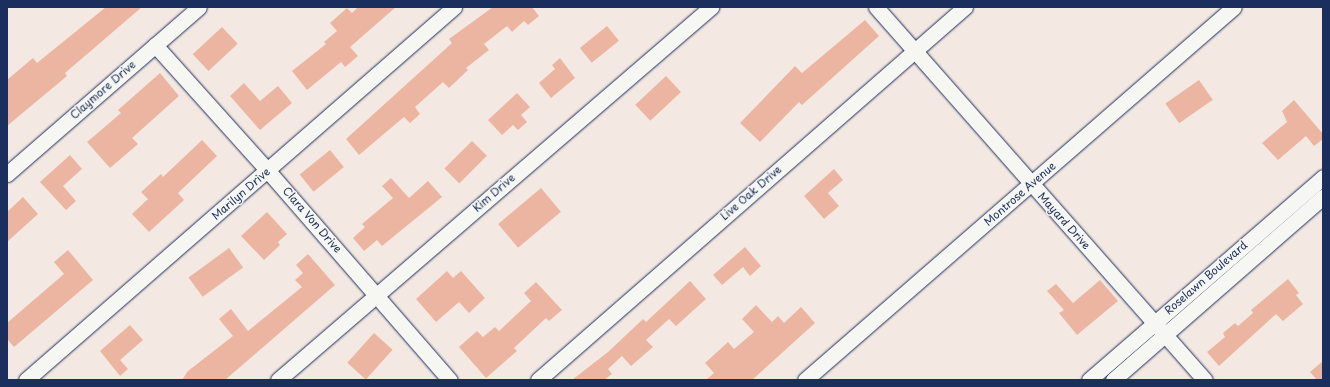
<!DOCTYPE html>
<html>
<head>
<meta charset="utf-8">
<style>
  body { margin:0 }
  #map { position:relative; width:1330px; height:387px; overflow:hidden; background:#f4e9e2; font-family:"Playpen Sans",sans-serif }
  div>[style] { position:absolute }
  .building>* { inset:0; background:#ecb5a1; transform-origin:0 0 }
  .roads { filter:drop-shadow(0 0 1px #1b2f5e) drop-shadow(0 0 1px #1b2f5e) }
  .street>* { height:15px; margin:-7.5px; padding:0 7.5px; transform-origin:7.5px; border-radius:7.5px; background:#f6f6f2 }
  span { translate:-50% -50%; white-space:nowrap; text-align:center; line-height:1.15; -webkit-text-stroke:3px #f6f6f2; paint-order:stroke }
  .street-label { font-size:11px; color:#1b2f5e }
  .frame { position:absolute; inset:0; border:8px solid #1b2f5e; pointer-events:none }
</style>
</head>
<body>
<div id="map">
  <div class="building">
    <i style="clip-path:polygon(106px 7px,142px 7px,65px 73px,67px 76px,7px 126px,7px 80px,33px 58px,37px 63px)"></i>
    <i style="clip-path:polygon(358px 7px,396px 7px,350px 47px,358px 56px,345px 67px,341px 62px,307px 90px,292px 71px,326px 44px,324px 42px,337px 31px,330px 23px,347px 8px,352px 13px)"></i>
    <i style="clip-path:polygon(493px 7px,532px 7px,539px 16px,528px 25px,524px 21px,512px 32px,507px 26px,484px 44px,489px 50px,466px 68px,468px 70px,449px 88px,443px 82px,415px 107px,420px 114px,410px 123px,404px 117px,359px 155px,346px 139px,452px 43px,449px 39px)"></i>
    <i style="clip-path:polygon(865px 20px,879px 36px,802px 105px,799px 102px,760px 142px,740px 123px,795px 66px,802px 73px)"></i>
    <i style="left:607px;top:26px;width:19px;height:35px;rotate:51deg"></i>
    <i style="left:222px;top:27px;width:23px;height:40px;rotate:47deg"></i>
    <i style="clip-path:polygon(560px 58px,575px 78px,551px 98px,539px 83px,555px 69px,552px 65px)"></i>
    <i style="clip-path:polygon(160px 73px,179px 96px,132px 138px,138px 144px,110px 168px,87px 142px,121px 113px,118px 110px)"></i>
    <i style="left:666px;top:76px;width:22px;height:42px;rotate:47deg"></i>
    <i style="left:1199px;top:80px;width:24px;height:41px;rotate:55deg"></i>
    <i style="clip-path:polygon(244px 83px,260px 101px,278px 86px,292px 103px,260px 130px,230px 96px)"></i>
    <i style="clip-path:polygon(517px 93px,530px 107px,521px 115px,527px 122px,518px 130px,513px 125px,502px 135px,488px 120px)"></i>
    <i style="clip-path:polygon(1294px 100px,1323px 134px,1323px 139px,1314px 146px,1306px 136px,1278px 160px,1262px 143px,1287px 122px,1282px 111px)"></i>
    <i style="clip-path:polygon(202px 140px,217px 156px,178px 193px,184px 200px,149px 232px,132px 214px,148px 199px,141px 192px,161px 174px,163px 177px)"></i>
    <i style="left:472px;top:141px;width:21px;height:39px;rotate:45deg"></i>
    <i style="left:330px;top:150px;width:22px;height:39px;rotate:51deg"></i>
    <i style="clip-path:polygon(70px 155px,82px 169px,63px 186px,76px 201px,66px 210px,40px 182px)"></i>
    <i style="clip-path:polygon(834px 169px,843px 180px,828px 193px,839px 206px,824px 219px,804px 196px)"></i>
    <i style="clip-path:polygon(391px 178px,409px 198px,428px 181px,442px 197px,382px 246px,377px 240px,364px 251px,353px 238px,365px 227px,362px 224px,393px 198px,382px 186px)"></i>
    <i style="left:541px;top:188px;width:31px;height:56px;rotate:50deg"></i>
    <i style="clip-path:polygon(23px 197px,38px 214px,7px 242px,7px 212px)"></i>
    <i style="clip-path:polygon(267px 212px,287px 234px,278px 242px,280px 245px,264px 260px,241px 236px)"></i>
    <i style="clip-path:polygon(745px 247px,761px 266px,750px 276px,743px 267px,722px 285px,713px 275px)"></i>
    <i style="left:229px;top:248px;width:24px;height:50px;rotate:54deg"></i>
    <i style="clip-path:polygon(68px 250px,93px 280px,14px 347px,7px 339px,7px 323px,64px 274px,54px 262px)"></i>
    <i style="clip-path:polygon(308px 254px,335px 285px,225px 380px,182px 380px,188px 371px,233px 336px,219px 319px,231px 309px,248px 331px,302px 287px,295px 280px,303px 273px,296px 265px)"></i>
    <i style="clip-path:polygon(447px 271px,453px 278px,461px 271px,485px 298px,469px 313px,459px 302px,436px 322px,416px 299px)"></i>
    <i style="clip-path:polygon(1288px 279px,1299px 293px,1296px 295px,1303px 304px,1283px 321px,1276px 314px,1219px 366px,1207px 352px,1225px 337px,1223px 333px,1235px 323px,1238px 326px,1253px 313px,1251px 310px)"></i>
    <i style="clip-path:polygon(1100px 280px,1118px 301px,1077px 335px,1059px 313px,1064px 310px,1047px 291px,1056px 284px,1073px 303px)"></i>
    <i style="clip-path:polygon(690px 281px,706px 299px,676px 326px,669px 319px,646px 340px,653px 347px,631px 366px,622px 356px,608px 369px,612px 374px,604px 380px,572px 380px,608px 352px,643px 319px,646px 322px)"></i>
    <i style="clip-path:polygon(536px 282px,562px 310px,549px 321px,546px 318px,514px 348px,517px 351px,486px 378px,459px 347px,477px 331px,483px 337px,495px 327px,499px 331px,531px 301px,524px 293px)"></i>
    <i style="clip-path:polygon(756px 305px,772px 322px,778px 316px,784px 323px,801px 307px,815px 323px,752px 380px,706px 380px,714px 373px,705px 363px,728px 342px,734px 349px,754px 332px,742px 319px)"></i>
    <i style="clip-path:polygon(130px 325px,143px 340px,120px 360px,128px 369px,120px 376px,100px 351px)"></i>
    <i style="left:374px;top:333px;width:25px;height:40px;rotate:42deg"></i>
    <i style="clip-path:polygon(1323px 361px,1323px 380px,1317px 380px,1310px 372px)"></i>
  </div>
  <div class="roads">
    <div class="street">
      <i style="left:876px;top:7px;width:497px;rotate:48.6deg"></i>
      <i style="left:155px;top:45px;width:169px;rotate:48.1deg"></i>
      <i style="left:268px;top:171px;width:277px;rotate:49deg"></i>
      <i style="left:7px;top:174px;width:254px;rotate:-41deg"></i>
      <i style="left:26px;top:380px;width:568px;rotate:-41.07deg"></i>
      <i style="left:278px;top:380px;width:572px;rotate:-40.74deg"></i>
      <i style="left:538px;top:380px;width:567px;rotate:-41.14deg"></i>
      <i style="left:805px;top:380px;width:568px;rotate:-41.01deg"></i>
      <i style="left:1089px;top:380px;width:310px;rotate:-40.9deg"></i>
      <i style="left:1113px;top:380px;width:279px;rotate:-41.1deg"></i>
    </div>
  </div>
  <div class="street-label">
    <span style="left:103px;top:90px;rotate:-41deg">Claymore Drive</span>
    <span style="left:494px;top:193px;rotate:-41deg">Kim Drive</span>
    <span style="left:751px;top:193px;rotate:-41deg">Live Oak Drive</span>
    <span style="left:241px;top:194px;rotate:-41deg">Marilyn Drive</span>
    <span style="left:1020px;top:194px;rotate:-41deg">Montrose Avenue</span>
    <span style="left:312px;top:220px;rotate:49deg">Clara Von Drive</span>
    <span style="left:1064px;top:221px;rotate:48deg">Mayard Drive</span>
    <span style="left:1206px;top:278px;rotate:-41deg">Roselawn Boulevard</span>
  </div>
  <div class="frame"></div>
</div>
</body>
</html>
